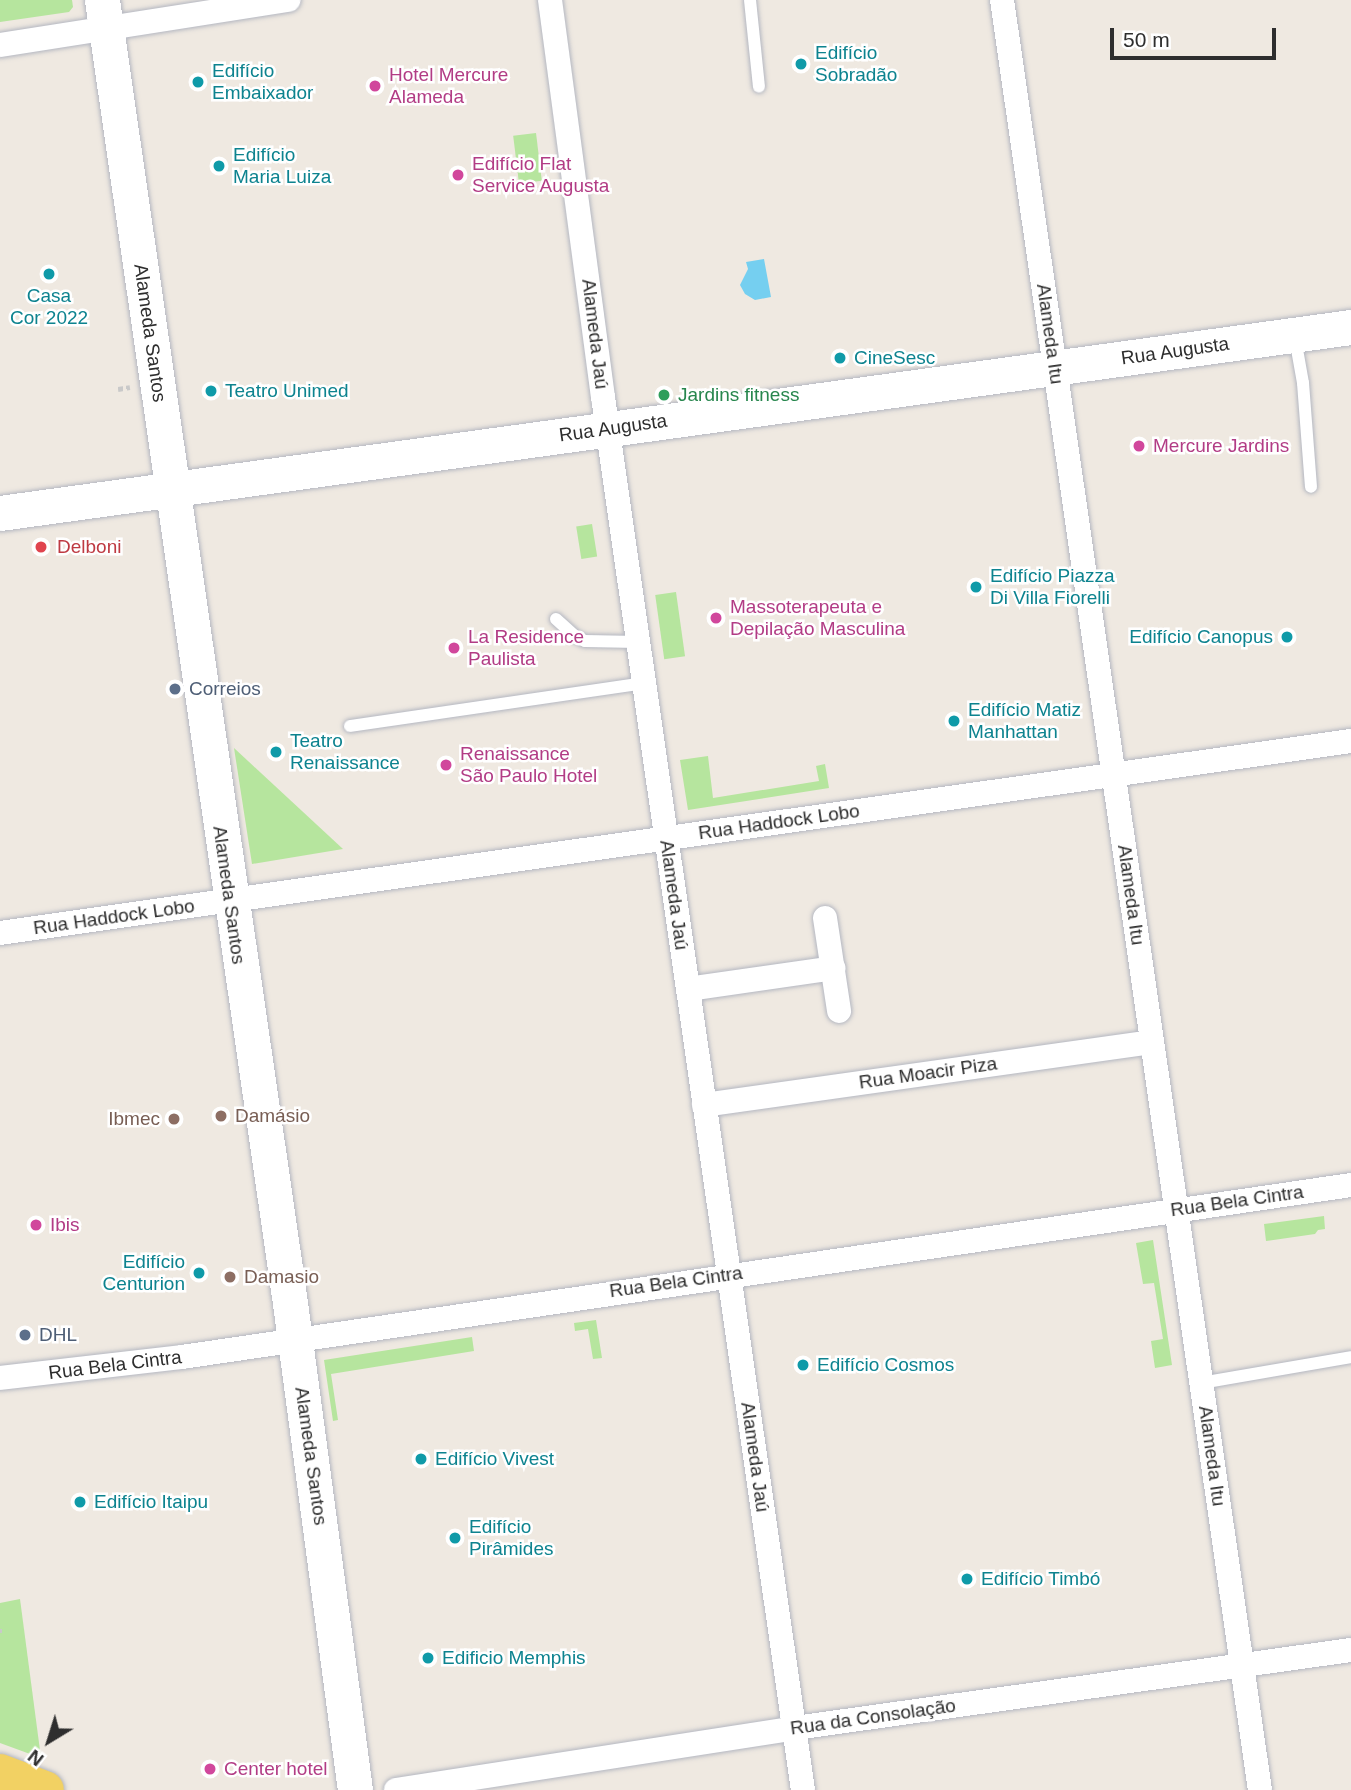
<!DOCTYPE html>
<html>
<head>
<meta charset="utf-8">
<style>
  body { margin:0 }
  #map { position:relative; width:1351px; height:1790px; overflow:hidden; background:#efe9e1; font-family:Helvetica,sans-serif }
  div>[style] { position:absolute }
  .green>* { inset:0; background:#b6e59e; transform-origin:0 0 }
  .water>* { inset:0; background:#75cff0 }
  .path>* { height:4.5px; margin-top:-2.25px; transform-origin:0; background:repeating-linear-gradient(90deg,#c9c9c9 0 5px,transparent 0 8.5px) }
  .roads { filter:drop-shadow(0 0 2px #b4b7c1) drop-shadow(0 0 2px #b4b7c1) }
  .lane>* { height:12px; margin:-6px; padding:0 6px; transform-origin:6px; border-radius:6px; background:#fff }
  .street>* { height:24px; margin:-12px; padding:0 12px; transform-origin:12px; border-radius:12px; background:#fff }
  .secondary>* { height:35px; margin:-17.5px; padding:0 17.5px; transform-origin:17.5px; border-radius:17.5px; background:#fff }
  .primary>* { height:38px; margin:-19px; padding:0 19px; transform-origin:19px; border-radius:19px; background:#f2d163 }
  .dots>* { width:19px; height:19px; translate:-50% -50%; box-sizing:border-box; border:4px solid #fff; border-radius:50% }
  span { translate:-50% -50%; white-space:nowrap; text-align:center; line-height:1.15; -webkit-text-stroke:5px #fff; paint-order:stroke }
  .culture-label { font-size:19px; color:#0d838f }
  .left { translate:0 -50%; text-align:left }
  .right { translate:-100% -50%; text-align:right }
  .hotel-label { font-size:19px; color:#b23c85 }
  .street-label { font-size:19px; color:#2e2e2e }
  .leisure-label { font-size:19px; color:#27864d }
  .health-label { font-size:19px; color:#be3a42 }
  .service-label { font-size:19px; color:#4e5e75 }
  .education-label { font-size:19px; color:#785e54 }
  .north { position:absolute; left:14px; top:1706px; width:70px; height:70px; -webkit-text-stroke:5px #fff; paint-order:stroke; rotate:218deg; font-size:19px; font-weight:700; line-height:28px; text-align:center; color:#2e2e2e }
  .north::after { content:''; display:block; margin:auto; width:24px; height:32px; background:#2e2e2e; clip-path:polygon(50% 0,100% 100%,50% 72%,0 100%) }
  .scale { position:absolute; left:1110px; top:28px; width:166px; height:32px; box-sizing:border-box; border:4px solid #2e2e2e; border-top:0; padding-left:9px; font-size:21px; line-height:24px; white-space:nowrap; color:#2e2e2e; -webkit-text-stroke:5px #fff; paint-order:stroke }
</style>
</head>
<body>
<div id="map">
  <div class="green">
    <i style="clip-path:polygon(0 0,72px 0,73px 7px,69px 12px,0 22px)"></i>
    <i style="left:536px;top:133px;width:48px;height:23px;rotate:83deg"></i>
    <i style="left:592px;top:524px;width:33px;height:16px;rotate:81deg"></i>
    <i style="left:676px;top:592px;width:65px;height:21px;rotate:82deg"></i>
    <i style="clip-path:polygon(234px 748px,343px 849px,252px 864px)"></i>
    <i style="clip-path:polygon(708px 756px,713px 798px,819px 781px,816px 766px,825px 764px,829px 788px,688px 810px,680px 760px)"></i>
    <i style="clip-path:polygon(1324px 1216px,1325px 1229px,1318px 1230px,1315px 1234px,1266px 1241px,1264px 1224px)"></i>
    <i style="clip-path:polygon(1153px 1240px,1172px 1365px,1155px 1368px,1151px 1341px,1163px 1339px,1154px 1283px,1143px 1284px,1136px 1243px)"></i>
    <i style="clip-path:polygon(596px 1320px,602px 1358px,593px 1359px,588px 1329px,575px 1331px,574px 1323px)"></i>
    <i style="clip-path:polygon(472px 1337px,474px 1351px,331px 1374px,338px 1420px,333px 1421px,324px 1360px)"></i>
    <i style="clip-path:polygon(20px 1599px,41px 1758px,0 1743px,0 1603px)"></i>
  </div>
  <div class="water">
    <i style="clip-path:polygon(764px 259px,771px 297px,755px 300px,745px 294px,740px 285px,748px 269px,746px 262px)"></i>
  </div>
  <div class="path">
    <i style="left:118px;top:389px;width:12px;rotate:-9deg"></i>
    <i style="left:0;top:1631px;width:2px"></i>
  </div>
  <div class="roads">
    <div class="lane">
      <i style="left:750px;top:0;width:87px;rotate:84.1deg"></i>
      <i style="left:1295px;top:338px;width:46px;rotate:79.9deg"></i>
      <i style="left:1303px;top:383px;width:104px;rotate:85.6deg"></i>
      <i style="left:556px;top:619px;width:25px;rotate:42deg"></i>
      <i style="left:575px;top:636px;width:11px;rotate:27deg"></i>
      <i style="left:585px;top:641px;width:53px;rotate:1.1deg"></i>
      <i style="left:350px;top:726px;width:297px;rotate:-8.3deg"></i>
      <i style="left:1201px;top:1383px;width:152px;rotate:-9.8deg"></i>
    </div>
    <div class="street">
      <i style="left:550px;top:0;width:401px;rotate:82.4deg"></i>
      <i style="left:603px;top:397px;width:1407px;rotate:81.83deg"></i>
      <i style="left:1002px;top:0;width:1808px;rotate:81.8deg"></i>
      <i style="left:0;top:45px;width:292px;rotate:-8.9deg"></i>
      <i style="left:825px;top:918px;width:94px;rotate:81.4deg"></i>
      <i style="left:0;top:933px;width:1365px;rotate:-8.09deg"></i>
      <i style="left:688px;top:989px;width:147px;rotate:-8.2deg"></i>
      <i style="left:704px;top:1105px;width:452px;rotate:-8deg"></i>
      <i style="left:0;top:1378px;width:183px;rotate:-6.6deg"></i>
      <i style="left:182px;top:1357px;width:1182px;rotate:-8.37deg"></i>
      <i style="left:396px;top:1790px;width:404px;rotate:-8.8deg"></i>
      <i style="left:795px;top:1728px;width:561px;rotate:-7.99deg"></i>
    </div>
    <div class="secondary">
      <i style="left:102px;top:0;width:1316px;rotate:81.79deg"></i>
      <i style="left:290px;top:1303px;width:491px;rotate:82.4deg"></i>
      <i style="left:0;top:513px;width:1364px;rotate:-7.84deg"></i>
    </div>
    <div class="primary">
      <i style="left:0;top:1773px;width:48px;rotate:20.7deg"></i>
    </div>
  </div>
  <div class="dots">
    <i style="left:801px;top:64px;background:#0f9aa8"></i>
    <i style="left:198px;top:82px;background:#0f9aa8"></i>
    <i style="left:375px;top:86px;background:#d1479c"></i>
    <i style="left:219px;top:166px;background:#0f9aa8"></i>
    <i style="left:458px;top:175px;background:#d1479c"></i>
    <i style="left:49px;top:274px;background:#0f9aa8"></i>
    <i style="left:840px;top:358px;background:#0f9aa8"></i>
    <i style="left:211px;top:391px;background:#0f9aa8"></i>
    <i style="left:664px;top:395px;background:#2e9e5b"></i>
    <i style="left:1139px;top:446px;background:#d1479c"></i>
    <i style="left:41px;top:547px;background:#e0444e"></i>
    <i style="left:976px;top:587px;background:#0f9aa8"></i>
    <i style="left:716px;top:618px;background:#d1479c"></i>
    <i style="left:1287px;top:637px;background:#0f9aa8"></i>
    <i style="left:454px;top:648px;background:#d1479c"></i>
    <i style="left:175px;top:689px;background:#5c6f8a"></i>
    <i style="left:954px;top:721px;background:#0f9aa8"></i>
    <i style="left:276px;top:752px;background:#0f9aa8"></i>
    <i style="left:446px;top:765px;background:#d1479c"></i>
    <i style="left:221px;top:1116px;background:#8d6e63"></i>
    <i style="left:174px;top:1119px;background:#8d6e63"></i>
    <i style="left:36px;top:1225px;background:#d1479c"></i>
    <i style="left:199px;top:1273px;background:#0f9aa8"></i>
    <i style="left:230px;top:1277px;background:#8d6e63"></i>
    <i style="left:25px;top:1335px;background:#5c6f8a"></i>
    <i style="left:803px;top:1365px;background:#0f9aa8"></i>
    <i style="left:421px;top:1459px;background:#0f9aa8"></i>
    <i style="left:80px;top:1502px;background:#0f9aa8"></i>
    <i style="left:455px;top:1538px;background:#0f9aa8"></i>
    <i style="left:967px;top:1579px;background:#0f9aa8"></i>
    <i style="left:428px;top:1658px;background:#0f9aa8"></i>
    <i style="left:210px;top:1769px;background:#d1479c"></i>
  </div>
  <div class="culture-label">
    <span class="left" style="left:815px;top:64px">Edifício<br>Sobradão</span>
    <span class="left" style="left:212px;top:82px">Edifício<br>Embaixador</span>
    <span class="left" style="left:233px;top:166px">Edifício<br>Maria Luiza</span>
    <span style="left:49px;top:307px">Casa<br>Cor 2022</span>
    <span class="left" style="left:854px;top:358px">CineSesc</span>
    <span class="left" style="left:225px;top:391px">Teatro Unimed</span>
    <span class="left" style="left:990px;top:587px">Edifício Piazza<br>Di Villa Fiorelli</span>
    <span class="right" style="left:1273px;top:637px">Edifício Canopus</span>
    <span class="left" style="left:968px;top:721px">Edifício Matiz<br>Manhattan</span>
    <span class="left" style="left:290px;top:752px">Teatro<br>Renaissance</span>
    <span class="right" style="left:185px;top:1273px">Edifício<br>Centurion</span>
    <span class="left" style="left:817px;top:1365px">Edifício Cosmos</span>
    <span class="left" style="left:435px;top:1459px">Edifício Vivest</span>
    <span class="left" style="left:94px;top:1502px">Edifício Itaipu</span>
    <span class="left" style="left:469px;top:1538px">Edifício<br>Pirâmides</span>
    <span class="left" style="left:981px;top:1579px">Edifício Timbó</span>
    <span class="left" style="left:442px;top:1658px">Edificio Memphis</span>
  </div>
  <div class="hotel-label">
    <span class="left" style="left:389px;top:86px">Hotel Mercure<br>Alameda</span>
    <span class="left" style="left:472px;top:175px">Edifício Flat<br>Service Augusta</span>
    <span class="left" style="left:1153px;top:446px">Mercure Jardins</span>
    <span class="left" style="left:730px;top:618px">Massoterapeuta e<br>Depilação Masculina</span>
    <span class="left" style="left:468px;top:648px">La Residence<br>Paulista</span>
    <span class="left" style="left:460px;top:765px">Renaissance<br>São Paulo Hotel</span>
    <span class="left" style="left:50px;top:1225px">Ibis</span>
    <span class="left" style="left:224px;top:1769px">Center hotel</span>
  </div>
  <div class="street-label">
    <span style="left:150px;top:333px;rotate:82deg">Alameda Santos</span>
    <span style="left:595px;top:334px;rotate:83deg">Alameda Jaú</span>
    <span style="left:1050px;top:334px;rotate:82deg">Alameda Itu</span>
    <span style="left:1175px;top:351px;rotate:-8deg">Rua Augusta</span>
    <span style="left:613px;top:428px;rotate:-8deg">Rua Augusta</span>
    <span style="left:779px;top:822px;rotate:-8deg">Rua Haddock Lobo</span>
    <span style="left:229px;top:895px;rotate:82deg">Alameda Santos</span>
    <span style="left:674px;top:895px;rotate:82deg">Alameda Jaú</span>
    <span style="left:1131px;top:895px;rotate:82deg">Alameda Itu</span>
    <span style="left:114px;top:917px;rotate:-8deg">Rua Haddock Lobo</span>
    <span style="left:928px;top:1073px;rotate:-8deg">Rua Moacir Piza</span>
    <span style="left:1237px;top:1201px;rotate:-8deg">Rua Bela Cintra</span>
    <span style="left:676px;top:1282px;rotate:-8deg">Rua Bela Cintra</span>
    <span style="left:115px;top:1365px;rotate:-7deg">Rua Bela Cintra</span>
    <span style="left:311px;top:1456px;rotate:82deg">Alameda Santos</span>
    <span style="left:1212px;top:1456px;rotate:82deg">Alameda Itu</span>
    <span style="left:755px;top:1457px;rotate:82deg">Alameda Jaú</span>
    <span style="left:873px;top:1717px;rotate:-8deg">Rua da Consolação</span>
  </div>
  <div class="leisure-label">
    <span class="left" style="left:678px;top:395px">Jardins fitness</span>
  </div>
  <div class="health-label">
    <span class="left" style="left:57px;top:547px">Delboni</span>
  </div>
  <div class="service-label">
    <span class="left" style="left:189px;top:689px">Correios</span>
    <span class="left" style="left:39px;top:1335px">DHL</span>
  </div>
  <div class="education-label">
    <span class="left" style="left:235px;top:1116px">Damásio</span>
    <span class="right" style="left:160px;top:1119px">Ibmec</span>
    <span class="left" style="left:244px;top:1277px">Damasio</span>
  </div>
  <div class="north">N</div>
  <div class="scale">50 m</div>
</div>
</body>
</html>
